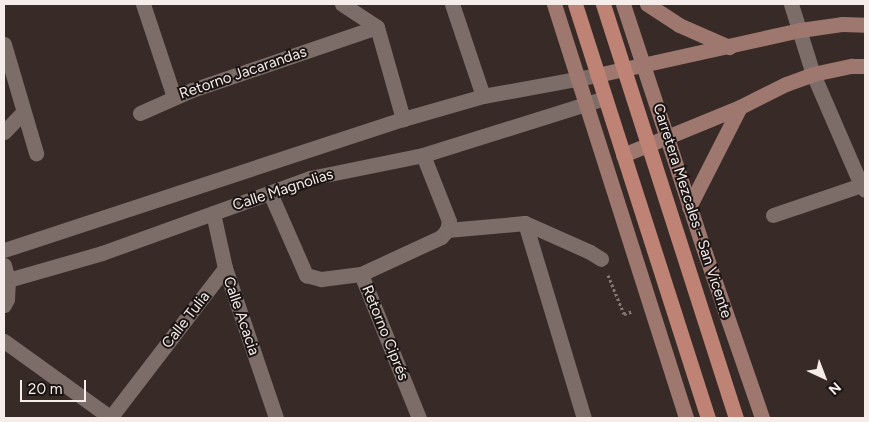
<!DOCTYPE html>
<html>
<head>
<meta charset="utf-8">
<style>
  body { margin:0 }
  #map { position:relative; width:869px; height:422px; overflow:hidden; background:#372a27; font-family:Figtree,sans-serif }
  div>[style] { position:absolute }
  .path>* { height:3px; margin-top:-1.5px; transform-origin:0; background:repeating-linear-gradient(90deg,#847876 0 2.5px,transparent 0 5px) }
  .street>* { height:15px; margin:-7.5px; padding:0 7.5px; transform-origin:7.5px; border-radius:7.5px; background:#7c6d69 }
  .secondary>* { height:15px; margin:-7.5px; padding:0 7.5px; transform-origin:7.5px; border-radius:7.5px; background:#9e786f }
  .primary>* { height:15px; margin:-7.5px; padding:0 7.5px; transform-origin:7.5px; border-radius:7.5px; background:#bf8376 }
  span { translate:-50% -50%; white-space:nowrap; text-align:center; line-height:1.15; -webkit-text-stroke:4px #1a1413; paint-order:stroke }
  .street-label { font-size:15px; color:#f6edeb }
  .frame { position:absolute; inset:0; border:5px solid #f6edeb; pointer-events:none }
  .north { position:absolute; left:799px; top:352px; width:50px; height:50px; -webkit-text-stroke:4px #1a1413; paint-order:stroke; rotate:137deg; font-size:14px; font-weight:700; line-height:20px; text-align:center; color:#f6edeb }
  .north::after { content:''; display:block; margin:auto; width:18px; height:22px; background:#f6edeb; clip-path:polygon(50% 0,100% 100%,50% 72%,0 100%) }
  .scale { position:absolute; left:20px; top:380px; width:66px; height:22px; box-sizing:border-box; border:2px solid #f6edeb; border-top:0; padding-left:6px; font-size:15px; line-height:18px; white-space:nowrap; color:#f6edeb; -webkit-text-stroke:4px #1a1413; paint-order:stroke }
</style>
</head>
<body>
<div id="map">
  <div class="path">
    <i style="left:608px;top:275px;width:42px;rotate:67.7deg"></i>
    <i style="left:624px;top:314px;width:9px;rotate:-18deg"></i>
  </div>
  <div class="street">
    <i style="left:143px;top:4px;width:98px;rotate:71.6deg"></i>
    <i style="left:342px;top:4px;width:42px;rotate:33.3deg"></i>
    <i style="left:377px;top:27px;width:96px;rotate:74.2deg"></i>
    <i style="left:452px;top:4px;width:97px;rotate:71.4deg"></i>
    <i style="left:791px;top:4px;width:73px;rotate:72.6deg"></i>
    <i style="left:813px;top:74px;width:121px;rotate:66.6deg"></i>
    <i style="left:861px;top:185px;width:6px;rotate:51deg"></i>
    <i style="left:4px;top:44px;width:114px;rotate:73.6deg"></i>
    <i style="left:140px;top:113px;width:57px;rotate:-23.9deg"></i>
    <i style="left:192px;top:90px;width:195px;rotate:-18.8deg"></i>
    <i style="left:4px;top:132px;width:28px;rotate:-46deg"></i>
    <i style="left:270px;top:193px;width:90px;rotate:66.3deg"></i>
    <i style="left:306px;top:275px;width:16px;rotate:15deg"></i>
    <i style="left:321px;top:279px;width:40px;rotate:-7.1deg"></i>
    <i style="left:361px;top:274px;width:88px;rotate:-24.8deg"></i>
    <i style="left:441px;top:237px;width:9px;rotate:-49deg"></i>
    <i style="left:447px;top:230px;width:9px;rotate:-77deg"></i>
    <i style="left:449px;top:221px;width:71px;rotate:-111.5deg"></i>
    <i style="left:213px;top:213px;width:56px;rotate:77.7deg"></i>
    <i style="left:225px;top:268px;width:158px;rotate:71.2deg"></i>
    <i style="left:773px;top:215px;width:93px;rotate:-18.8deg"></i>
    <i style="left:525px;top:223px;width:204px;rotate:73.2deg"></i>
    <i style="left:447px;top:230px;width:78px;rotate:-5.1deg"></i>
    <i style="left:525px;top:223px;width:71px;rotate:24deg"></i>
    <i style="left:590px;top:252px;width:13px;rotate:32deg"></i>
    <i style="left:4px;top:250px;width:420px;rotate:-18.2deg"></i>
    <i style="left:403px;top:119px;width:83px;rotate:-16deg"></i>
    <i style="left:483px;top:96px;width:116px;rotate:-10.4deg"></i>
    <i style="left:4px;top:265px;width:16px;rotate:75deg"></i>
    <i style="left:8px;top:280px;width:19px;rotate:93deg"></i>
    <i style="left:7px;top:299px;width:7px;rotate:117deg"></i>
    <i style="left:361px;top:274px;width:155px;rotate:68.1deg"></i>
    <i style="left:8px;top:280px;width:98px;rotate:-16deg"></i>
    <i style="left:102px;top:253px;width:221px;rotate:-19.8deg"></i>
    <i style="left:310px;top:178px;width:115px;rotate:-11.5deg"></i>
    <i style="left:423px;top:155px;width:191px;rotate:-17.4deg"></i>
    <i style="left:4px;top:341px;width:132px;rotate:35.7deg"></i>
    <i style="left:110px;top:418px;width:189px;rotate:-52.5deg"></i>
  </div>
  <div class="secondary">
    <i style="left:554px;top:4px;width:435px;rotate:72.3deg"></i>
    <i style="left:623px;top:4px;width:262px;rotate:71.8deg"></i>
    <i style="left:705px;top:253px;width:175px;rotate:70.9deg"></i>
    <i style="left:647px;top:4px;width:38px;rotate:33deg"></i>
    <i style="left:679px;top:25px;width:55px;rotate:23.7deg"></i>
    <i style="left:597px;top:75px;width:208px;rotate:-12.5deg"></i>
    <i style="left:800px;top:30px;width:42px;rotate:-8.1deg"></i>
    <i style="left:842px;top:24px;width:23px;rotate:2deg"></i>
    <i style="left:623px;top:155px;width:126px;rotate:-22.3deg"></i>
    <i style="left:740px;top:107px;width:51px;rotate:-26.6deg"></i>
    <i style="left:786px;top:84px;width:29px;rotate:-20deg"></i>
    <i style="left:813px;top:74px;width:40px;rotate:-12deg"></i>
    <i style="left:852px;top:66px;width:13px"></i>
    <i style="left:689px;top:207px;width:112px;rotate:-63deg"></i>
  </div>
  <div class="primary">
    <i style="left:575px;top:4px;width:435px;rotate:72.2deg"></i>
    <i style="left:603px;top:4px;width:435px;rotate:72.2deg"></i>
  </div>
  <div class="street-label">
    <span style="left:243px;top:73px;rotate:-19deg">Retorno Jacarandas</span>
    <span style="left:283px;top:190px;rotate:-18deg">Calle Magnolias</span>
    <span style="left:692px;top:211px;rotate:72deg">Carretera Mezcales - San Vicente</span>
    <span style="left:241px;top:316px;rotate:71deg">Calle Acacia</span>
    <span style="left:186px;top:320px;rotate:-52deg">Calle Tulia</span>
    <span style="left:385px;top:333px;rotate:68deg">Retorno Ciprés</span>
  </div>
  <div class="frame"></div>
  <div class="north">N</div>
  <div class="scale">20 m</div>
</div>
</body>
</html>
